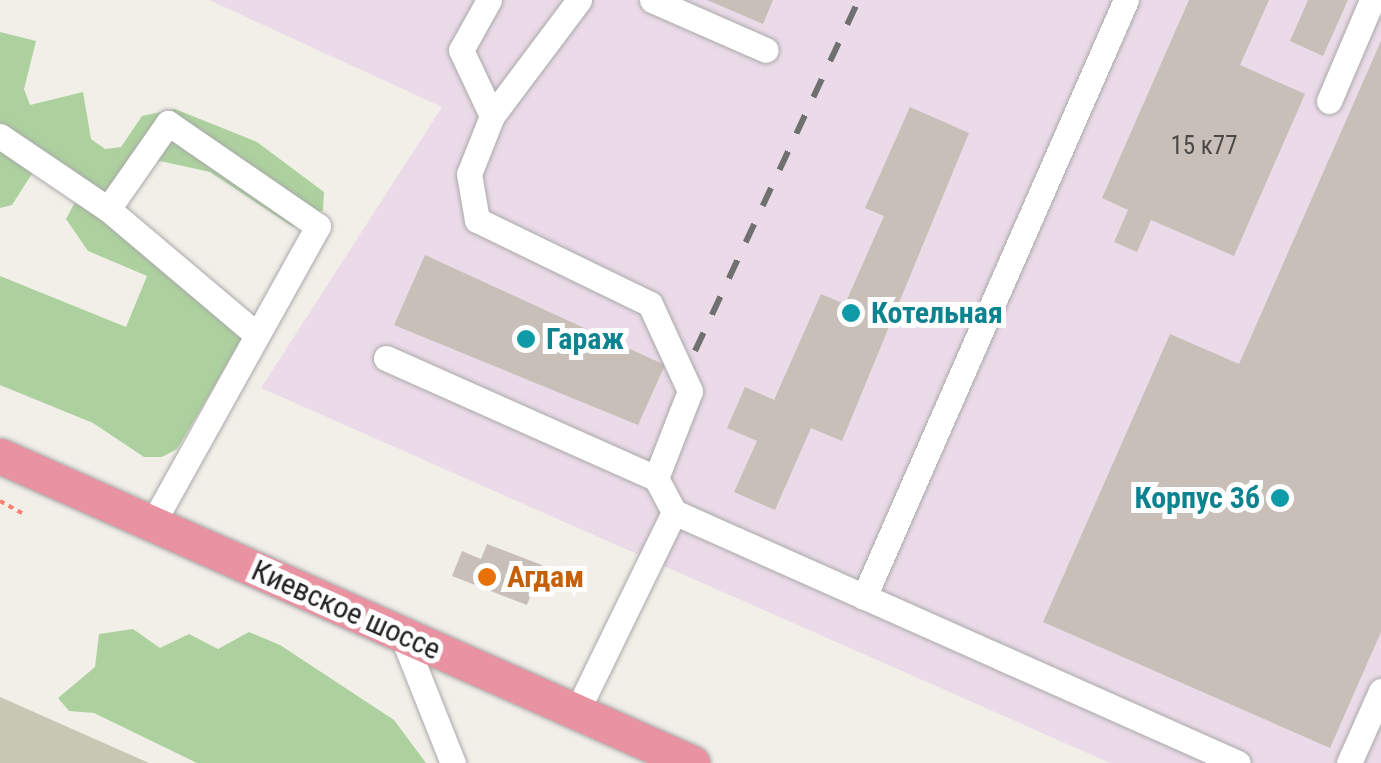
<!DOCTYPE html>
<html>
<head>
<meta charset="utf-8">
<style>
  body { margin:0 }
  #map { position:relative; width:1381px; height:763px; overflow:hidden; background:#f2efe9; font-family:"Roboto Condensed",sans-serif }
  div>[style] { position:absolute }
  .industrial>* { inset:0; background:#ebdbe8 }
  .construction>* { inset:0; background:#c7c7b4 }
  .forest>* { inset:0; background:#add19e }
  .building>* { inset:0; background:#c7bfb8 }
  .path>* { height:4px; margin-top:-2px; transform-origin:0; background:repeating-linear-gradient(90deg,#fa8072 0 5px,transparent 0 10px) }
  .roads { filter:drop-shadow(0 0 2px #a9a9a9) drop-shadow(0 0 2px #a9a9a9) }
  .minor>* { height:25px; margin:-12.5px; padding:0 12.5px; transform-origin:12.5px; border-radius:12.5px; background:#fff }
  .highway>* { height:35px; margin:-17.5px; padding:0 17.5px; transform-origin:17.5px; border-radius:17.5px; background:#e892a2 }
  .rail>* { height:6px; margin-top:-3px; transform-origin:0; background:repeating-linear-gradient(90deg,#707070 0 20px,transparent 0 40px) }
  .dots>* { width:28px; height:28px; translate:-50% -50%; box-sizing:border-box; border:5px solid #fff; border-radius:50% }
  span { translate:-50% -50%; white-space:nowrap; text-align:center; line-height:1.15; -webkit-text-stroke:10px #fff; paint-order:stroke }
  .number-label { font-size:25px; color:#4b4948 }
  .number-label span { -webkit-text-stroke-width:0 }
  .culture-label { font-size:30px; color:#0d838f; font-weight:700 }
  .left { translate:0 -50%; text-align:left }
  .right { translate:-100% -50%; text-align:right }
  .food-label { font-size:30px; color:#c56008; font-weight:700 }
  .street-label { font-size:30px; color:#222 }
</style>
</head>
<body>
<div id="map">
  <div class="industrial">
    <i style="clip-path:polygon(209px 0,1381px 0,1381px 763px,1110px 763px,261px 388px,442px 107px)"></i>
  </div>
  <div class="construction">
    <i style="clip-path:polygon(0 697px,149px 763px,0 763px)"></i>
  </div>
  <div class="forest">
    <i style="clip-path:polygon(0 32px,36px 41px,24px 89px,30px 105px,83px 92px,91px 139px,105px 149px,121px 147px,142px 116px,175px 109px,257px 142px,324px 192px,323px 210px,293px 227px,210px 172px,160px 161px,144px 167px,118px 210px,242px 339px,177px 449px,162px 457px,144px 457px,93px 423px,0 385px,0 276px,126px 327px,147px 276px,88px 251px,66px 219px,83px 187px,59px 160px,42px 158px,12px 205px,0 208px)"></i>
    <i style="clip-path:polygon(133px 629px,160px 648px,189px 634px,218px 649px,249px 632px,280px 645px,394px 720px,426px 763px,197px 763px,94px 713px,69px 711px,58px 698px,95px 667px,99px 634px)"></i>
  </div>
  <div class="building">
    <i style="clip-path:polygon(707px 0,773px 0,763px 24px)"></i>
    <i style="clip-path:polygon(1189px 0,1269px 0,1240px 65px,1305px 94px,1234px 256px,1151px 220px,1137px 252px,1114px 242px,1128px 210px,1102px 198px)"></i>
    <i style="clip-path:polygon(1308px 0,1348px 0,1323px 56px,1290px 41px)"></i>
    <i style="clip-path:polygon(1381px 41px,1381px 632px,1330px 748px,1043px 622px,1170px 334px,1239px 364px)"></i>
    <i style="clip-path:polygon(910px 107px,969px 133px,842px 441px,811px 428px,775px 510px,734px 492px,757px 441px,727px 428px,745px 387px,774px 400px,821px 294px,845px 304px,884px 216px,865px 208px)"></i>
    <i style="clip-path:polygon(425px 255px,665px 365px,638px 425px,394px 325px)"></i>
    <i style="clip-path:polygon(487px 544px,542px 565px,527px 605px,452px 576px,462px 551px,481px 559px)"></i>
  </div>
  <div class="path">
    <i style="left:0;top:501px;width:29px;rotate:29deg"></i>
  </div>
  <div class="roads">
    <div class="minor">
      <i style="left:489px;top:0;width:57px;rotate:119.2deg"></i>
      <i style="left:461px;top:50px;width:73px;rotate:64.8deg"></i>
      <i style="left:579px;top:0;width:145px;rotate:126.9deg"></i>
      <i style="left:492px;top:116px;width:62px;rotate:111.6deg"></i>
      <i style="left:469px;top:174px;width:47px;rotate:80.1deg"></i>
      <i style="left:477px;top:220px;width:192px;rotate:25.9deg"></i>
      <i style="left:650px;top:304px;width:96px;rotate:65.3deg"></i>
      <i style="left:690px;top:391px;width:93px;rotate:111.3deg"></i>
      <i style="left:652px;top:0;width:124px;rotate:23.7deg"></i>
      <i style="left:1329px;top:101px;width:110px;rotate:-66.9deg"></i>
      <i style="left:0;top:136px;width:130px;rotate:34.1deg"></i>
      <i style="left:108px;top:209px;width:195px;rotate:40.2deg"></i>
      <i style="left:108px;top:209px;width:105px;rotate:-55.1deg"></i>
      <i style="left:168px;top:123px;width:182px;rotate:34.5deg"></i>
      <i style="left:318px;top:226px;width:341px;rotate:119.1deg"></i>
      <i style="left:386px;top:358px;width:295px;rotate:24deg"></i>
      <i style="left:656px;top:478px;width:38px;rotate:62deg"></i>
      <i style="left:864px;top:597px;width:652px;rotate:-66.31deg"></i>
      <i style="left:402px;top:635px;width:138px;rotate:68.3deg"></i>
      <i style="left:577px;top:711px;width:221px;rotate:-64deg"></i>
      <i style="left:674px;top:512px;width:617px;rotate:23.99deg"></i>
      <i style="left:1349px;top:763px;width:79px;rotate:-66deg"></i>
    </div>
    <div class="highway">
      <i style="left:0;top:456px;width:757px;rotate:23.92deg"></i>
    </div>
  </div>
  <div class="rail">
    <i style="left:695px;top:351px;width:387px;rotate:-65deg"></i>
  </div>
  <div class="dots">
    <i style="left:851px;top:313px;background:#0f9aa8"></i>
    <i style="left:526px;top:339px;background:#0f9aa8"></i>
    <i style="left:1280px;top:498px;background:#0f9aa8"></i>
    <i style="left:487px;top:577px;background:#e8710a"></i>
  </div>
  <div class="number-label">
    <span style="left:1204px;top:146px">15 к77</span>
  </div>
  <div class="culture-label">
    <span class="left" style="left:871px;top:313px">Котельная</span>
    <span class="left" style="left:546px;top:339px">Гараж</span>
    <span class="right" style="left:1260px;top:498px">Корпус 3б</span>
  </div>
  <div class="food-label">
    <span class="left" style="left:507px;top:577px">Агдам</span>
  </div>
  <div class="street-label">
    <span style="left:346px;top:610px;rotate:24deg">Киевское шоссе</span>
  </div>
</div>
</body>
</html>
